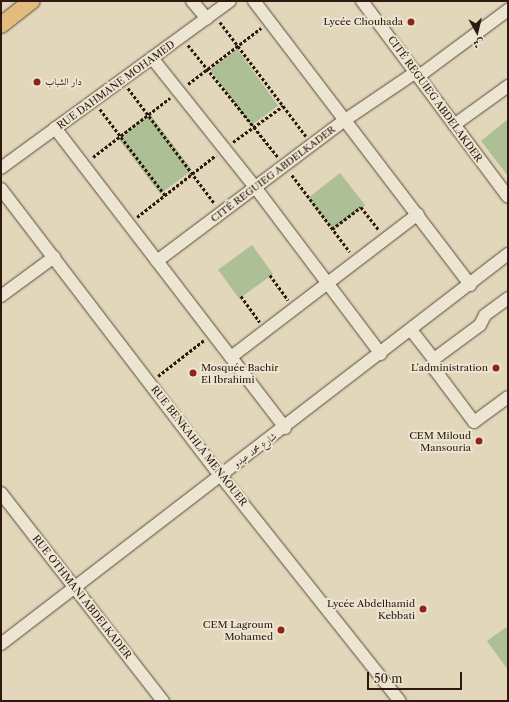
<!DOCTYPE html>
<html>
<head>
<meta charset="utf-8">
<style>
  body { margin:0 }
  #map { position:relative; width:509px; height:702px; overflow:hidden; background:#e2d7ba; font-family:"Libre Caslon Text",Amiri,serif }
  div>[style] { position:absolute }
  .green>* { inset:0; background:#adbf94; transform-origin:0 0 }
  .path>* { height:2.5px; margin-top:-1.25px; transform-origin:0; background:repeating-linear-gradient(90deg,#2e180f 0 3px,transparent 0 5px) }
  .roads { filter:drop-shadow(0 0 1px #5b483a) drop-shadow(0 0 1px #5b483a) }
  .minor>* { height:12px; margin:-6px; padding:0 6px; transform-origin:6px; border-radius:6px; background:#ece5d2 }
  .major>* { height:16px; margin:-8px; padding:0 8px; transform-origin:8px; border-radius:8px; background:#e1bc7d }
  .dots>* { width:11px; height:11px; translate:-50% -50%; box-sizing:border-box; border:2px solid #ece5d2; border-radius:50% }
  span { translate:-50% -50%; white-space:nowrap; text-align:center; line-height:1.15; -webkit-text-stroke:4px #ece5d2; paint-order:stroke }
  .poi-label { font-size:10px; color:#2e180f }
  .right { translate:-100% -50%; text-align:right }
  .left { translate:0 -50%; text-align:left }
  .street-label { font-size:10px; color:#2e180f }
  .frame { position:absolute; inset:0; border:2px solid #2e180f; pointer-events:none }
  .north { position:absolute; left:457px; top:12px; width:40px; height:40px; -webkit-text-stroke:3px #ece5d2; paint-order:stroke; rotate:172deg; font-size:11px; font-weight:700; line-height:16px; text-align:center; color:#2e180f }
  .north::after { content:''; display:block; margin:auto; width:14px; height:18px; background:#2e180f; clip-path:polygon(50% 0,100% 100%,50% 72%,0 100%) }
  .scale { position:absolute; left:367px; top:672px; width:95px; height:18px; box-sizing:border-box; border:2px solid #2e180f; border-top:0; padding-left:5px; font-size:12px; line-height:14px; white-space:nowrap; color:#2e180f; -webkit-text-stroke:3px #ece5d2; paint-order:stroke }
</style>
</head>
<body>
<div id="map">
  <div class="green">
    <i style="left:237px;top:49px;width:70px;height:34px;rotate:54deg"></i>
    <i style="left:150px;top:114px;width:70px;height:40px;rotate:53deg"></i>
    <i style="clip-path:polygon(508px 119px,508px 176px,481px 141px)"></i>
    <i style="left:340px;top:173px;width:41px;height:41px;rotate:52deg"></i>
    <i style="left:252px;top:245px;width:36px;height:42px;rotate:54deg"></i>
    <i style="clip-path:polygon(508px 626px,508px 670px,487px 641px)"></i>
  </div>
  <div class="path">
    <i style="left:220px;top:22px;width:143px;rotate:53deg"></i>
    <i style="left:188px;top:45px;width:144px;rotate:51.2deg"></i>
    <i style="left:188px;top:84px;width:92px;rotate:-37.5deg"></i>
    <i style="left:128px;top:88px;width:145px;rotate:53.1deg"></i>
    <i style="left:100px;top:109px;width:108px;rotate:52.9deg"></i>
    <i style="left:233px;top:142px;width:62px;rotate:-35.8deg"></i>
    <i style="left:93px;top:157px;width:97px;rotate:-37.5deg"></i>
    <i style="left:292px;top:175px;width:96px;rotate:53deg"></i>
    <i style="left:137px;top:217px;width:100px;rotate:-38.1deg"></i>
    <i style="left:332px;top:229px;width:36px;rotate:-37deg"></i>
    <i style="left:361px;top:207px;width:29px;rotate:52deg"></i>
    <i style="left:270px;top:275px;width:31px;rotate:54deg"></i>
    <i style="left:241px;top:296px;width:32px;rotate:54deg"></i>
    <i style="left:158px;top:376px;width:58px;rotate:-38deg"></i>
  </div>
  <div class="roads">
    <div class="minor">
      <i style="left:192px;top:1px;width:23px;rotate:50deg"></i>
      <i style="left:254px;top:1px;width:357px;rotate:52.7deg"></i>
      <i style="left:362px;top:1px;width:244px;rotate:53.3deg"></i>
      <i style="left:152px;top:58px;width:165px;rotate:51.4deg"></i>
      <i style="left:255px;top:187px;width:209px;rotate:53deg"></i>
      <i style="left:419px;top:76px;width:111px;rotate:-36.6deg"></i>
      <i style="left:454px;top:125px;width:67px;rotate:-35.8deg"></i>
      <i style="left:55px;top:128px;width:378px;rotate:52.5deg"></i>
      <i style="left:1px;top:168px;width:283px;rotate:-36.1deg"></i>
      <i style="left:1px;top:189px;width:360px;rotate:52.6deg"></i>
      <i style="left:220px;top:475px;width:289px;rotate:51.5deg"></i>
      <i style="left:157px;top:261px;width:235px;rotate:-36.9deg"></i>
      <i style="left:345px;top:120px;width:86px;rotate:-34.1deg"></i>
      <i style="left:1px;top:296px;width:66px;rotate:-36.3deg"></i>
      <i style="left:411px;top:330px;width:37px;rotate:52deg"></i>
      <i style="left:434px;top:359px;width:11px;rotate:85deg"></i>
      <i style="left:435px;top:370px;width:65px;rotate:53.1deg"></i>
      <i style="left:474px;top:422px;width:42px;rotate:-36.3deg"></i>
      <i style="left:231px;top:357px;width:235px;rotate:-37.4deg"></i>
      <i style="left:434px;top:359px;width:57px;rotate:-36.5deg"></i>
      <i style="left:480px;top:325px;width:11px;rotate:-63deg"></i>
      <i style="left:485px;top:315px;width:29px;rotate:-36deg"></i>
      <i style="left:1px;top:493px;width:264px;rotate:52.1deg"></i>
      <i style="left:1px;top:644px;width:640px;rotate:-37.57deg"></i>
    </div>
    <div class="major">
      <i style="left:1px;top:25px;width:39px;rotate:-38deg"></i>
    </div>
  </div>
  <div class="dots">
    <i style="left:411px;top:22px;background:#8f2418"></i>
    <i style="left:37px;top:82px;background:#8f2418"></i>
    <i style="left:496px;top:368px;background:#8f2418"></i>
    <i style="left:193px;top:373px;background:#8f2418"></i>
    <i style="left:479px;top:441px;background:#8f2418"></i>
    <i style="left:423px;top:609px;background:#8f2418"></i>
    <i style="left:281px;top:630px;background:#8f2418"></i>
  </div>
  <div class="poi-label">
    <span class="right" style="left:403px;top:22px">Lycée Chouhada</span>
    <span class="left" style="left:45px;top:82px">دار الشباب</span>
    <span class="left" style="left:201px;top:373px">Mosquée Bachir<br>El Ibrahimi</span>
    <span class="right" style="left:488px;top:368px">L'administration</span>
    <span class="right" style="left:471px;top:441px">CEM Miloud<br>Mansouria</span>
    <span class="right" style="left:415px;top:609px">Lycée Abdelhamid<br>Kebbati</span>
    <span class="right" style="left:273px;top:630px">CEM Lagroum<br>Mohamed</span>
  </div>
  <div class="street-label">
    <span style="left:116px;top:85px;rotate:-36deg">RUE DAHMANE MOHAMED</span>
    <span style="left:435px;top:99px;rotate:54deg">CITÉ REGUIEG ABDELAKDER</span>
    <span style="left:273px;top:174px;rotate:-37deg">CITÉ REGUIEG ABDELKADER</span>
    <span style="left:199px;top:446px;rotate:52deg">RUE BENKAHLA MENAOUER</span>
    <span style="left:255px;top:450px;rotate:-36deg">شارع محمد عبدو</span>
    <span style="left:82px;top:597px;rotate:52deg">RUE OTHMANI ABDELKADER</span>
  </div>
  <div class="frame"></div>
  <div class="north">ش</div>
  <div class="scale">50 m</div>
</div>
</body>
</html>
